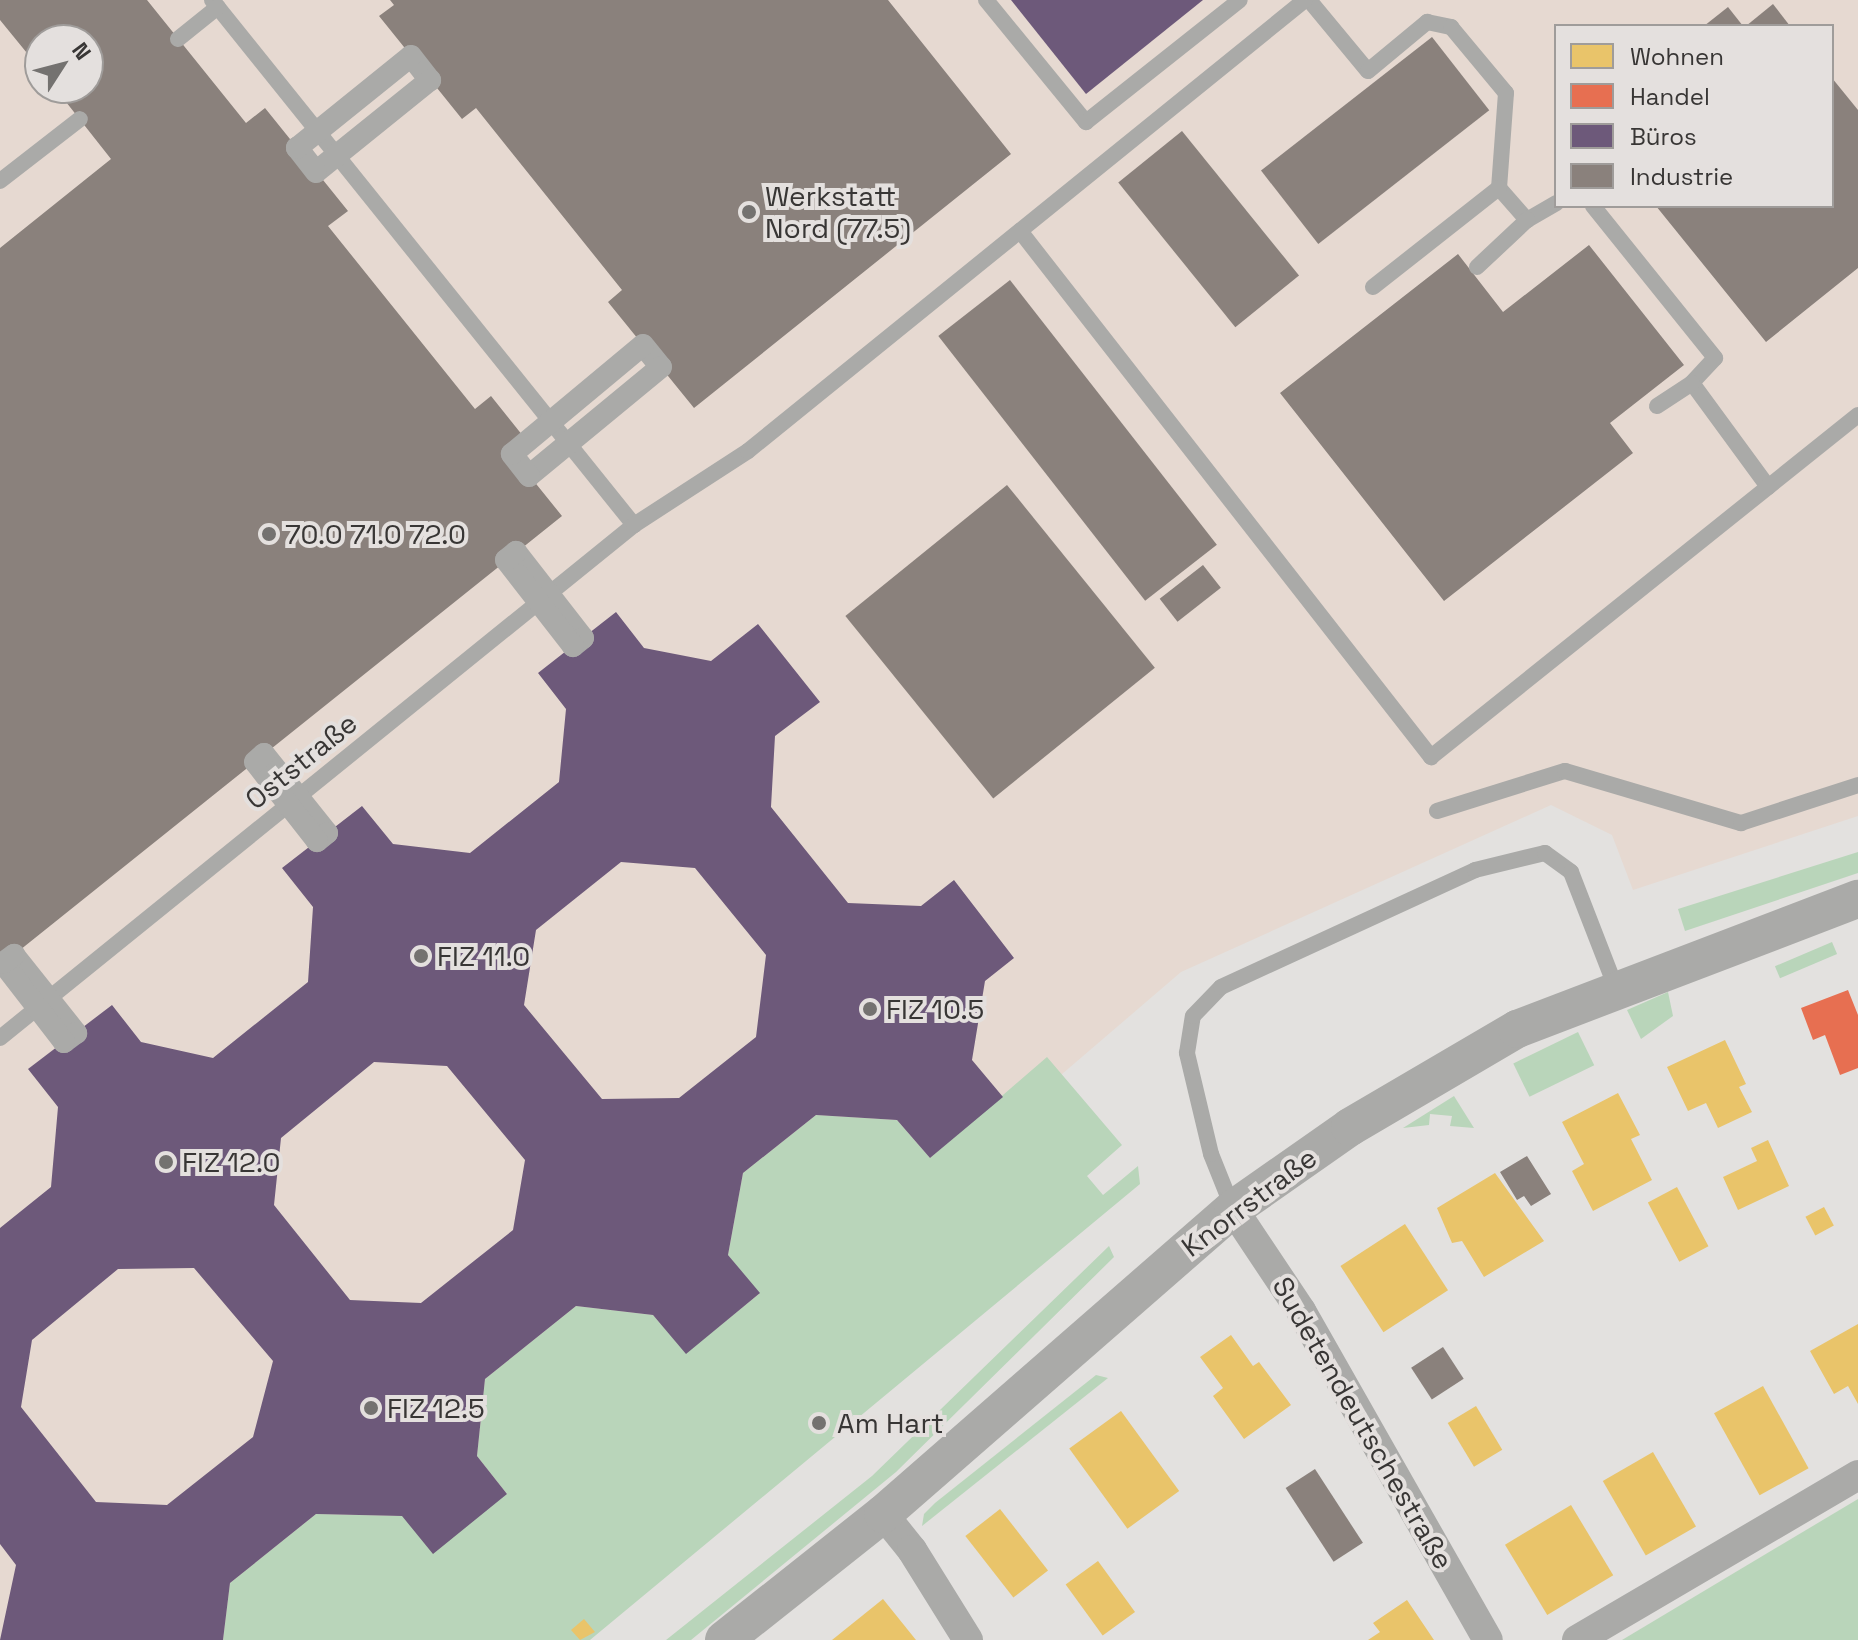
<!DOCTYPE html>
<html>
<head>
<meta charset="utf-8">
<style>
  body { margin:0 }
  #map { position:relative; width:1858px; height:1640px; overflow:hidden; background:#e3e1df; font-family:"Space Grotesk",sans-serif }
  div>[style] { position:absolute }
  .industrial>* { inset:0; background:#e6d9d1 }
  .green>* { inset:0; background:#b9d5ba; transform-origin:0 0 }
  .homes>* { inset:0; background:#e9c46a; transform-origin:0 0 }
  .shops>* { inset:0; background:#e76f51 }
  .offices>* { inset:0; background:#6d597a }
  .industry>* { inset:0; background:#8a817c; transform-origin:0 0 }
  .service>* { height:16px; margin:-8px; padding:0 8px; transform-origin:8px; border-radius:8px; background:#aaaaa8 }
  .minor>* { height:30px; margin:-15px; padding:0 15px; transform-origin:15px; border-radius:15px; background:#aaaaa8 }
  .tertiary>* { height:38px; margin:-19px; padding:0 19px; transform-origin:19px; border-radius:19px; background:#aaaaa8 }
  .pedestrian-bridge>* { height:22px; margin:-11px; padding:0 11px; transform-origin:11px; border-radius:11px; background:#aaaaa8 }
  .dots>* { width:22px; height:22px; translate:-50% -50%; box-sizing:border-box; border:4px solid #e4e0de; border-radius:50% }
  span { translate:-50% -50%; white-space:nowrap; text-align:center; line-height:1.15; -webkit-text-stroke:8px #e4e0de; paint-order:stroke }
  .poi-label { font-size:28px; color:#383635 }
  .left { translate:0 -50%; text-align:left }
  .street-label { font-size:28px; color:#383635 }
  .legend { position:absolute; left:1554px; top:24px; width:280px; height:184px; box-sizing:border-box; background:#e4e0de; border:2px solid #9f9c9a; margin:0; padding:10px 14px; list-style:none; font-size:24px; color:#383635 }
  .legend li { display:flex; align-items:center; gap:16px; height:40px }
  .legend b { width:40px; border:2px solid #9f9c9a }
  .north { position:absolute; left:24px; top:24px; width:80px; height:80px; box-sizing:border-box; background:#e4e0de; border:2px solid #9f9c9a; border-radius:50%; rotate:54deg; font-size:22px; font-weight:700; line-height:32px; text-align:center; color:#383635 }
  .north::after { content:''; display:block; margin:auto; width:28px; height:36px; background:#747270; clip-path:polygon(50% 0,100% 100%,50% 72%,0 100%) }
</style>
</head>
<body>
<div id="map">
  <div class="industrial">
    <i style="clip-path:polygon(evenodd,0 0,1858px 0,1858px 816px,1633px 890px,1612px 835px,1551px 805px,1181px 972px,419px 1626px,427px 1640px,0 1640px,0 0,1556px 26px,1832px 26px,1832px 206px,1556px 206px,1556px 26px,0 0,40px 40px,88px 40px,88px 88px,40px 88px,40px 40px)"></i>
  </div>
  <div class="green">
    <i style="clip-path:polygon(1858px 852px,1858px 873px,1685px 931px,1678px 909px)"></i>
    <i style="left:1832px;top:942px;width:13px;height:62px;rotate:67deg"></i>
    <i style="clip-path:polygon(1668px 992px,1673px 1016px,1641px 1039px,1627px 1010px)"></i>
    <i style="left:1578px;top:1032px;width:37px;height:72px;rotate:64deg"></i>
    <i style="clip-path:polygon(1047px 1057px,1122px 1145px,1087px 1176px,1103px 1195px,1138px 1166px,1140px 1184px,590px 1640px,223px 1640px,230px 1583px,316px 1514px,402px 1516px,507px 1494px,477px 1456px,485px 1379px,576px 1306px,653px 1315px,686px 1353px,759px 1294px,728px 1255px,743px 1173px,816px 1115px,897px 1120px,930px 1158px)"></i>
    <i style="clip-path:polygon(1454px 1096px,1474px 1128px,1450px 1126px,1452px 1116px,1430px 1114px,1429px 1125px,1403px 1128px)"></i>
    <i style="clip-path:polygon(1109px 1246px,1114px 1257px,896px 1472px,691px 1640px,666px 1640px,872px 1476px)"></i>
    <i style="clip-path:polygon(1096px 1375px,1108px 1378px,922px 1526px,924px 1514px,935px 1503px)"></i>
    <i style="clip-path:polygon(1858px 1499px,1858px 1640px,1622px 1640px)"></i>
  </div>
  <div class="homes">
    <i style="clip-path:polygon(1725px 1040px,1746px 1084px,1739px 1087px,1752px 1112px,1718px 1128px,1706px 1103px,1688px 1111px,1667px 1067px)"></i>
    <i style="clip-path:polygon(1618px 1093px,1640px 1135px,1631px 1139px,1652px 1180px,1593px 1211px,1572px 1171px,1584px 1164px,1562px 1122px)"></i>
    <i style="clip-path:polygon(1768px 1140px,1789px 1186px,1738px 1210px,1723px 1177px,1757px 1161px,1751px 1148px)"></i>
    <i style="clip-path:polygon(1495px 1173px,1544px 1241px,1484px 1277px,1462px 1241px,1452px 1243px,1437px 1208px)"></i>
    <i style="left:1677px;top:1187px;width:67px;height:33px;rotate:62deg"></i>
    <i style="left:1824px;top:1207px;width:21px;height:21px;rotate:62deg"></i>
    <i style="left:1405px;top:1224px;width:79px;height:77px;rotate:57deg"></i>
    <i style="clip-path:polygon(1858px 1324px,1858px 1404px,1848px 1386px,1834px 1394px,1810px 1351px)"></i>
    <i style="clip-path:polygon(1231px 1335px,1253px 1366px,1259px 1362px,1291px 1405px,1244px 1439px,1213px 1396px,1223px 1388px,1200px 1357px)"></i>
    <i style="left:1763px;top:1386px;width:94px;height:56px;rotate:61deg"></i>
    <i style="left:1476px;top:1406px;width:51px;height:33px;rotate:59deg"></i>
    <i style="left:1121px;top:1411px;width:99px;height:64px;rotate:54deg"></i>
    <i style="left:1653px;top:1452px;width:86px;height:58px;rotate:60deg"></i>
    <i style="left:1571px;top:1505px;width:82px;height:77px;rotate:59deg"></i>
    <i style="left:1000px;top:1509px;width:78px;height:44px;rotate:52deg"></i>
    <i style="left:1098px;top:1561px;width:63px;height:40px;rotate:54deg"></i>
    <i style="clip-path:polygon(883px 1599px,916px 1640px,832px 1640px)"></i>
    <i style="clip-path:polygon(1407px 1600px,1434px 1640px,1368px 1640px,1380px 1632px,1373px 1623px)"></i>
    <i style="clip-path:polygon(584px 1619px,595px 1632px,580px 1640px,571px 1630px)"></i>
  </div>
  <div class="shops">
    <i style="clip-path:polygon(1848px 990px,1858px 1015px,1858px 1068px,1840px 1075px,1825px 1035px,1813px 1040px,1801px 1008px)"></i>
  </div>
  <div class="offices">
    <i style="clip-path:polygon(1011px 0,1203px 0,1086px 94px)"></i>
    <i style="clip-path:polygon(evenodd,616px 612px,644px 648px,711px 661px,758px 624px,820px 702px,775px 736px,771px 807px,848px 903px,921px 906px,954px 880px,1014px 958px,985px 981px,972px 1060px,1003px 1097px,930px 1158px,897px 1120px,816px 1115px,743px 1173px,728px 1255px,760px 1293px,686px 1354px,653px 1315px,576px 1306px,485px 1379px,477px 1456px,507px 1494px,433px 1554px,402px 1516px,316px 1514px,230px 1583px,223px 1640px,0 1640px,16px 1565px,0 1544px,0 1228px,51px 1187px,58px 1107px,28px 1069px,112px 1005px,141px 1042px,213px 1058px,308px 982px,313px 907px,282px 868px,362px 806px,393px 844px,470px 853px,559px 782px,566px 709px,538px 673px,616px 612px,621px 862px,695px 868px,766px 955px,756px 1037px,679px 1098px,602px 1099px,524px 1005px,536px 930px,621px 862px,616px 612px,374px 1062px,447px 1066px,525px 1160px,513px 1230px,421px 1303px,350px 1300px,274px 1205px,281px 1138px,374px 1062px,616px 612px,194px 1268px,273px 1361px,253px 1437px,167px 1505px,96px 1502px,21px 1407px,32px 1340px,118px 1269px,194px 1268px)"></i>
  </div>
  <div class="industry">
    <i style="clip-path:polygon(0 0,147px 0,246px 123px,265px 108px,348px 211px,328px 226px,475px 409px,491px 396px,527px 441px,512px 454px,562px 516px,0 966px,0 248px,111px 159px,55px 88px,88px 88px,88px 40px,40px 40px,40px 69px,0 20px)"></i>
    <i style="clip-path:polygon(390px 0,888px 0,1011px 154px,694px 408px,608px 302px,622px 290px,476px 108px,462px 119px,379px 16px,394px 5px)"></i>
    <i style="clip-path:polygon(1773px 4px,1790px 26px,1746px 26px)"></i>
    <i style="clip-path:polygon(1728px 7px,1743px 26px,1704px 26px)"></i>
    <i style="left:1432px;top:37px;width:93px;height:217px;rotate:52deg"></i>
    <i style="clip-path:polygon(1832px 78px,1858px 110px,1858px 268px,1766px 342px,1656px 206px,1832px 206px)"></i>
    <i style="left:1182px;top:131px;width:186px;height:82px;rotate:51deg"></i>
    <i style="clip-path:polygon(1589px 245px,1684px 365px,1610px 423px,1633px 453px,1444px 601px,1280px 393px,1458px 254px,1503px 312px)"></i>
    <i style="left:1010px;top:280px;width:336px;height:91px;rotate:52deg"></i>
    <i style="left:1007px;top:485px;width:235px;height:208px;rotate:51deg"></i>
    <i style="left:1203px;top:565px;width:29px;height:55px;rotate:52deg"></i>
    <i style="clip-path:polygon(1527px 1156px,1551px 1194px,1531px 1206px,1524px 1196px,1517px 1200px,1500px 1172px)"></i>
    <i style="left:1443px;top:1347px;width:38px;height:38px;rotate:57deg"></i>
    <i style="left:1315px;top:1469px;width:88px;height:35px;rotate:57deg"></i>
  </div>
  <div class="service">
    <i style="left:212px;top:0;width:674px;rotate:51.21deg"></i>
    <i style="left:986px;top:0;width:158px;rotate:50.7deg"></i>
    <i style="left:1086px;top:122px;width:196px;rotate:-38.4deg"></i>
    <i style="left:1309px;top:0;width:92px;rotate:50.3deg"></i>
    <i style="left:1368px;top:71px;width:77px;rotate:-39.7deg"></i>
    <i style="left:1427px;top:22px;width:25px;rotate:12deg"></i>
    <i style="left:1451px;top:27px;width:86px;rotate:50.2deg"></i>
    <i style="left:1506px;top:93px;width:95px;rotate:94.2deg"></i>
    <i style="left:1499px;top:188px;width:43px;rotate:48.8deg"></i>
    <i style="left:1527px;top:220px;width:34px;rotate:-30deg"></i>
    <i style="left:178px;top:39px;width:51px;rotate:-38.7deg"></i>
    <i style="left:0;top:181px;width:101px;rotate:-37.8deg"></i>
    <i style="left:1593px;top:206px;width:195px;rotate:51.2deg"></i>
    <i style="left:1715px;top:358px;width:34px;rotate:133deg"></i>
    <i style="left:1692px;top:383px;width:129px;rotate:53.8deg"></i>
    <i style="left:1020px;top:231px;width:668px;rotate:52deg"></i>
    <i style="left:1431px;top:757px;width:547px;rotate:-38.69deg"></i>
    <i style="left:1477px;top:267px;width:69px;rotate:-43.2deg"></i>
    <i style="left:1373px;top:287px;width:160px;rotate:-38.2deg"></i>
    <i style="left:1657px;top:406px;width:42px;rotate:-33.3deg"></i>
    <i style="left:1437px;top:811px;width:134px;rotate:-17.4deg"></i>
    <i style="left:1565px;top:771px;width:184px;rotate:16.5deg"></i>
    <i style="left:1741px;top:823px;width:123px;rotate:-18deg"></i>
    <i style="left:0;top:1038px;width:816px;rotate:-38.98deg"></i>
    <i style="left:634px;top:525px;width:136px;rotate:-33deg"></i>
    <i style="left:748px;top:451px;width:717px;rotate:-39deg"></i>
    <i style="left:1233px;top:1209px;width:59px;rotate:-111.8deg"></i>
    <i style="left:1211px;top:1154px;width:104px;rotate:-103.4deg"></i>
    <i style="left:1187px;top:1053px;width:37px;rotate:-81deg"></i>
    <i style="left:1193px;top:1016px;width:40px;rotate:-46deg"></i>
    <i style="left:1221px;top:987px;width:280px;rotate:-24.7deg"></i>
    <i style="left:1475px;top:870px;width:72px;rotate:-13.7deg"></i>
    <i style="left:1545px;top:853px;width:32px;rotate:36deg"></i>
    <i style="left:1571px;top:872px;width:124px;rotate:68.8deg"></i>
  </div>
  <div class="minor">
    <i style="left:1233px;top:1209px;width:123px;rotate:56.3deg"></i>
    <i style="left:1301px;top:1311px;width:378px;rotate:60.4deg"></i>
    <i style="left:883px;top:1514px;width:46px;rotate:51.1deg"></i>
    <i style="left:912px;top:1550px;width:106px;rotate:58.1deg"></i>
    <i style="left:1577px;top:1640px;width:326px;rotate:-30.4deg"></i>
  </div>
  <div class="tertiary">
    <i style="left:724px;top:1640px;width:203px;rotate:-38.4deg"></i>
    <i style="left:883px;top:1514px;width:464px;rotate:-41.1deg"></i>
    <i style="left:1233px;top:1209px;width:143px;rotate:-35deg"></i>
    <i style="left:1350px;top:1127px;width:194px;rotate:-30.4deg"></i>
    <i style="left:1517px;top:1029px;width:365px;rotate:-20.9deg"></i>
  </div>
  <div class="pedestrian-bridge">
    <i style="left:411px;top:56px;width:31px;rotate:52deg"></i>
    <i style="left:430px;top:80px;width:146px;rotate:141.1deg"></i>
    <i style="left:316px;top:172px;width:31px;rotate:-128deg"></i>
    <i style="left:297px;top:148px;width:146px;rotate:-38.9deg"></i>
    <i style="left:643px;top:345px;width:28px;rotate:51deg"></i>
    <i style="left:661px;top:367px;width:171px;rotate:140.5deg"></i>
    <i style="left:529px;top:476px;width:28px;rotate:-128deg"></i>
    <i style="left:512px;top:454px;width:170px;rotate:-39.8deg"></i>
    <i style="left:516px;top:552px;width:109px;rotate:52.1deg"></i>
    <i style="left:583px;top:638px;width:13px;rotate:141deg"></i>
    <i style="left:573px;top:646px;width:109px;rotate:-127.9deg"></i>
    <i style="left:506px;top:560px;width:13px;rotate:-39deg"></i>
    <i style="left:264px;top:754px;width:101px;rotate:51.4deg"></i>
    <i style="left:327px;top:833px;width:13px;rotate:141deg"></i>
    <i style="left:317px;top:841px;width:100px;rotate:-128.1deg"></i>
    <i style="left:255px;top:762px;width:12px;rotate:-42deg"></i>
    <i style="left:14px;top:955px;width:100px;rotate:51.5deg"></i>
    <i style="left:76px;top:1033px;width:15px;rotate:143deg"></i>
    <i style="left:64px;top:1042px;width:100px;rotate:-127.7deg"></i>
    <i style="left:3px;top:963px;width:14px;rotate:-36deg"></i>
  </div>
  <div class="dots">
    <i style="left:749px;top:212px;background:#747270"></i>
    <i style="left:269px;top:534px;background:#747270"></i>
    <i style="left:421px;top:956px;background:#747270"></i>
    <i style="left:870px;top:1009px;background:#747270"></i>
    <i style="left:166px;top:1162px;background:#747270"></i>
    <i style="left:371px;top:1408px;background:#747270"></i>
    <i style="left:819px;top:1423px;background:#747270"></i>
  </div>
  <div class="poi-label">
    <span class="left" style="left:765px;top:212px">Werkstatt<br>Nord (77.5)</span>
    <span class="left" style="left:285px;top:534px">70.0 71.0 72.0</span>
    <span class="left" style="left:437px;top:956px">FIZ 11.0</span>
    <span class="left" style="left:886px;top:1009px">FIZ 10.5</span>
    <span class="left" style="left:182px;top:1162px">FIZ 12.0</span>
    <span class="left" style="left:387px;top:1408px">FIZ 12.5</span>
    <span class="left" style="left:837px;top:1423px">Am Hart</span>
  </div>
  <div class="street-label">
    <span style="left:301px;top:761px;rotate:-39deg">Oststraße</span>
    <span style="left:1249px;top:1202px;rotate:-37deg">Knorrstraße</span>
    <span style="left:1363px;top:1423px;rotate:60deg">Sudetendeutschestraße</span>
  </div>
  <ul class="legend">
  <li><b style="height:22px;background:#e9c46a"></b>Wohnen</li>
  <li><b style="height:22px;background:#e76f51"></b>Handel</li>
  <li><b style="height:22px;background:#6d597a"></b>Büros</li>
  <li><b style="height:22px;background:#8a817c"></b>Industrie</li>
  </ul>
  <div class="north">N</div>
</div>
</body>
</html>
